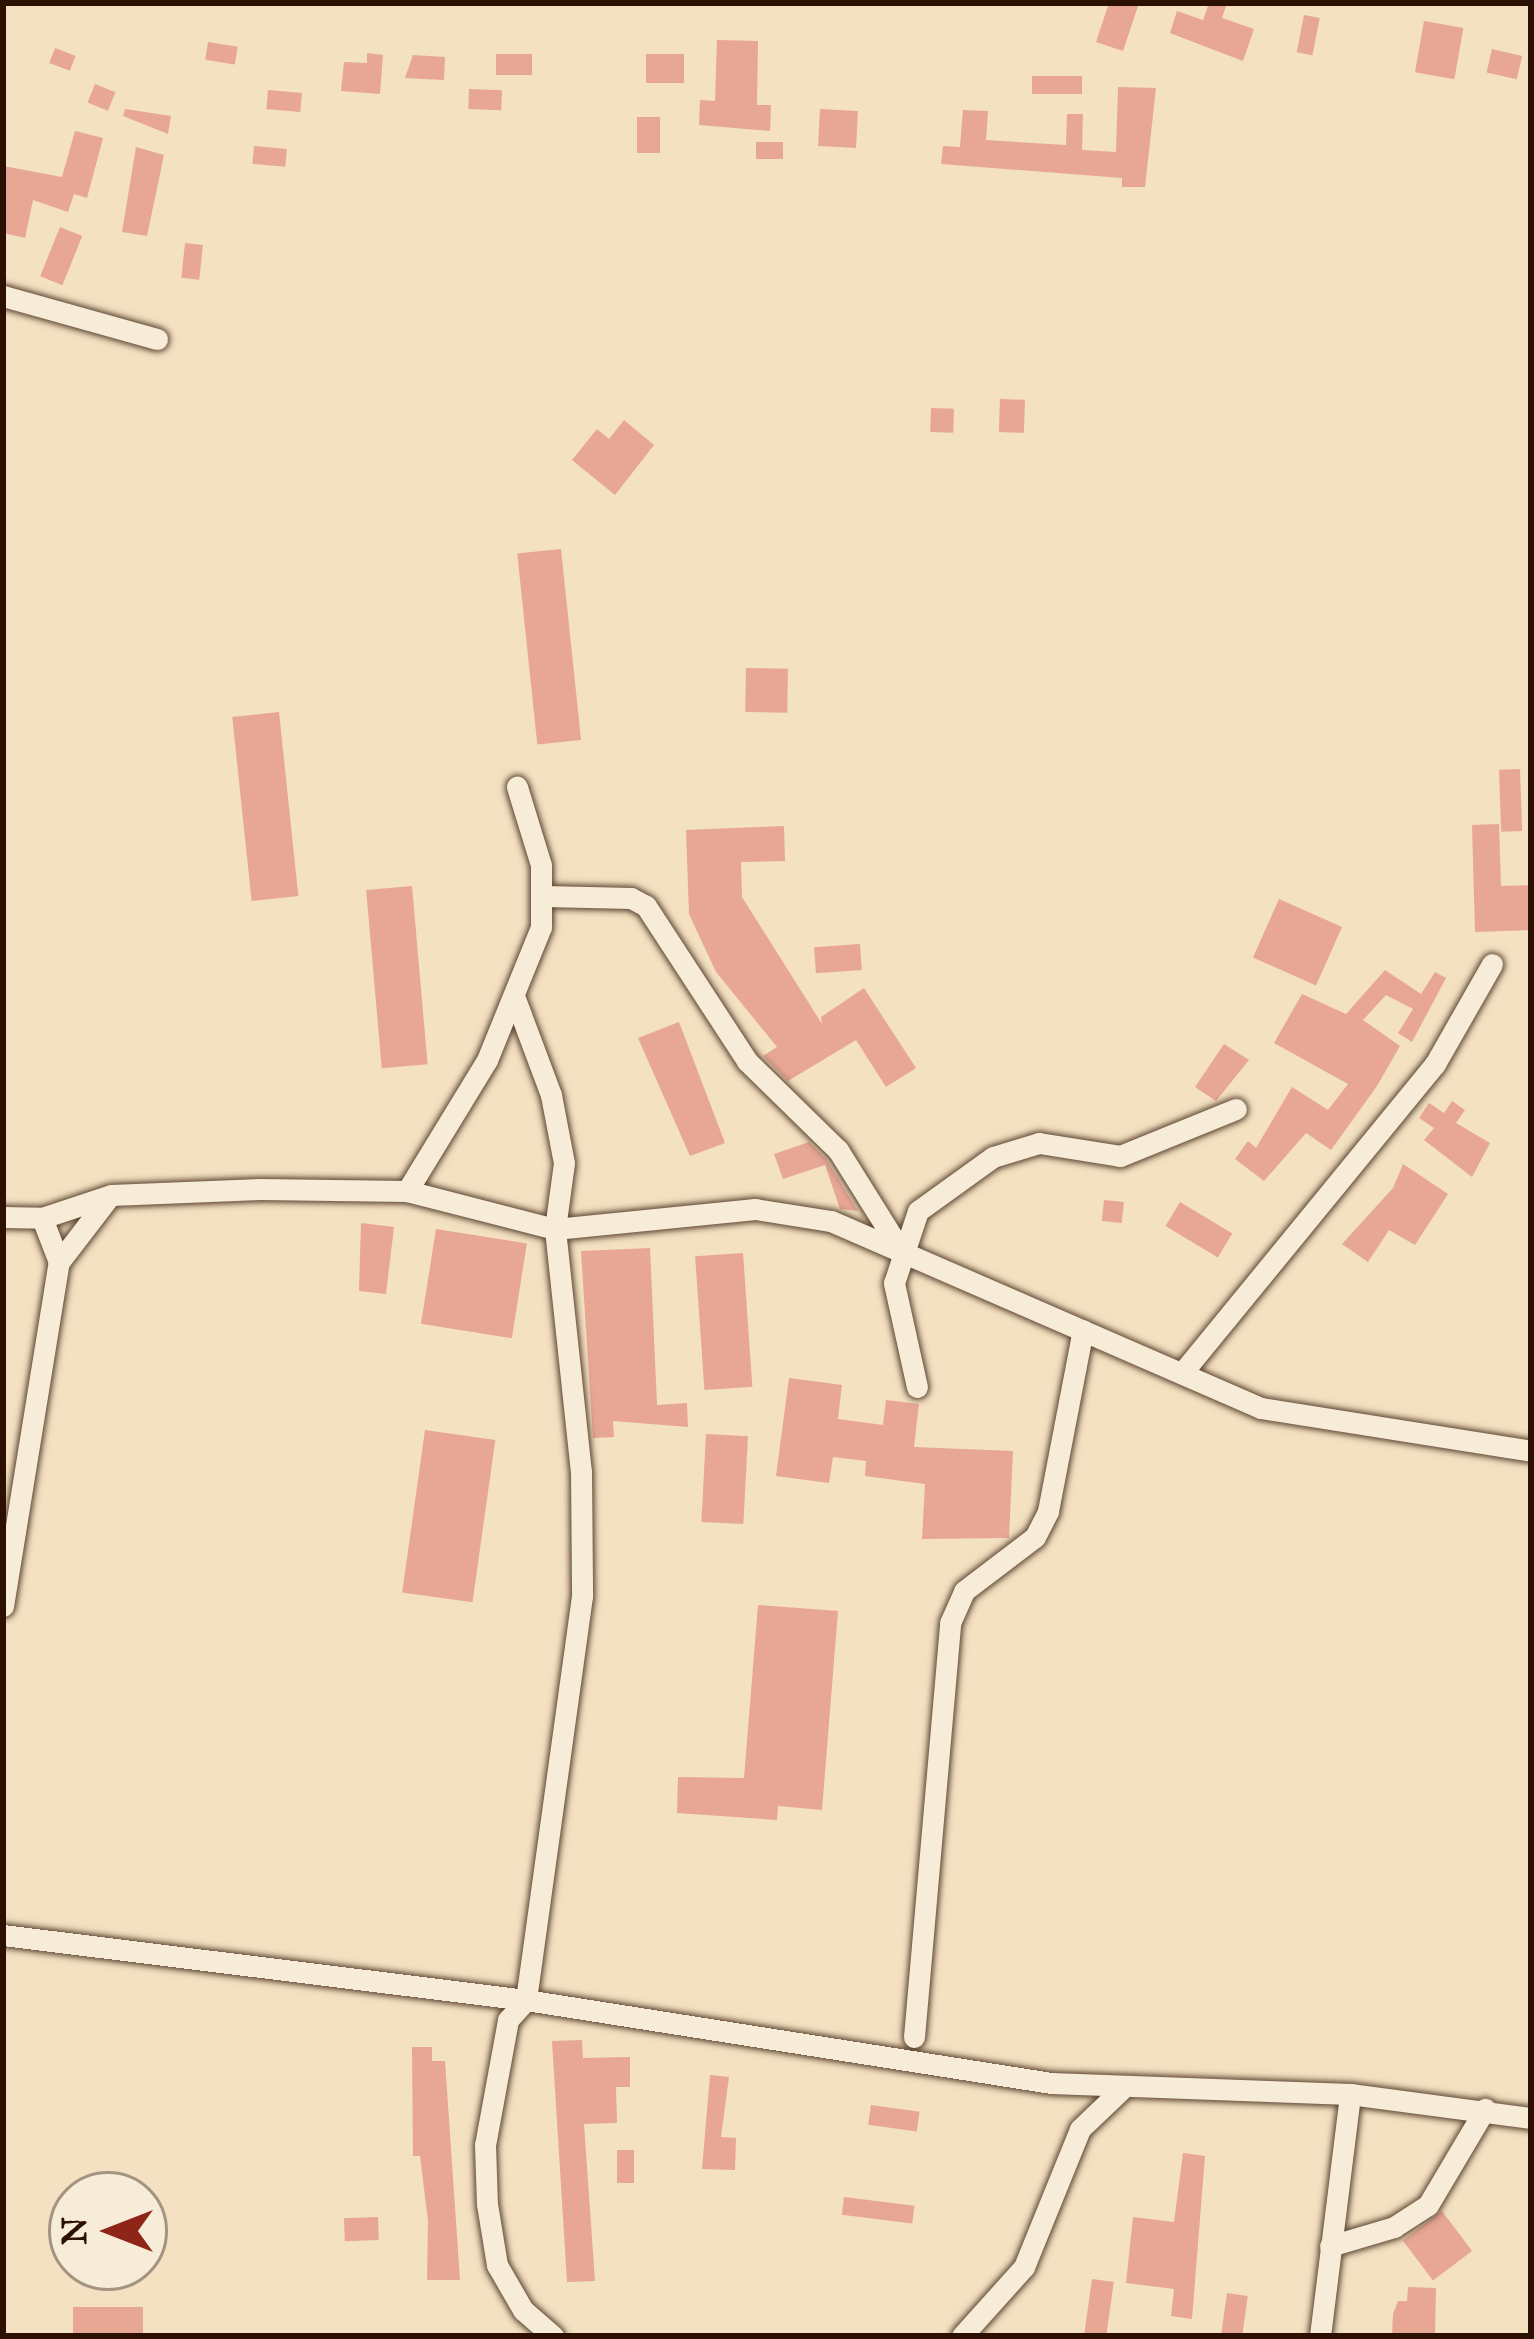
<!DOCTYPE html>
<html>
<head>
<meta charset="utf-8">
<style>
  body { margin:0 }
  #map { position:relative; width:1534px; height:2339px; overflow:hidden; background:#f3e1c1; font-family:"IM FELL Great Primer",serif }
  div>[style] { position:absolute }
  .building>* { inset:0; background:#e8a695; transform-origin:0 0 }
  .roads { filter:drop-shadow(0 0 3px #5e4532) drop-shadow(0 0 3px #5e4532) }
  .minor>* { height:21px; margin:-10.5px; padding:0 10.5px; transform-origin:10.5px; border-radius:10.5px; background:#f7ecd7 }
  span { translate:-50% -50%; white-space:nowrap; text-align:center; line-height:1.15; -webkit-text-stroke:9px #f7ecd7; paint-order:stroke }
  .frame { position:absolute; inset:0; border:6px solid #2c1102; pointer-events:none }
  .north { position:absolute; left:48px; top:2171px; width:120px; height:120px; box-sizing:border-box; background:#f7ecd7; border:3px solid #a69482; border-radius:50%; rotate:270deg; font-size:33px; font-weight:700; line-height:48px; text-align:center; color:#2c1102 }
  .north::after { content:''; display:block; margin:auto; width:42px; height:54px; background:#8f2418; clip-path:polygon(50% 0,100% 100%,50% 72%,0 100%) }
</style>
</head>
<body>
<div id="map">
  <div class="building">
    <i style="clip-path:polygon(1109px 3px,1139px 3px,1123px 51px,1096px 42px)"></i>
    <i style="clip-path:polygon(1209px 3px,1227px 3px,1222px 18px,1254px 29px,1243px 61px,1170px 33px,1177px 11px,1203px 20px)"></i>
    <i style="left:1304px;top:15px;width:16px;height:38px;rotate:11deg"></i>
    <i style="left:1424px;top:21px;width:40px;height:52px;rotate:10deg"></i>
    <i style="clip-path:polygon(717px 40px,758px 41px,757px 105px,771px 105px,770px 131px,699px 125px,700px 100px,715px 101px)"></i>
    <i style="left:208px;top:42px;width:30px;height:18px;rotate:9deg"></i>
    <i style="left:55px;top:48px;width:22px;height:16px;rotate:21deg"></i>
    <i style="left:1492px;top:49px;width:31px;height:24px;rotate:13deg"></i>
    <i style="clip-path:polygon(367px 53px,383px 55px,380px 94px,341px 91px,344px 62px,367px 63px)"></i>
    <i style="left:496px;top:54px;width:36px;height:21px"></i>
    <i style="left:646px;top:54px;width:38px;height:29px"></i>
    <i style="clip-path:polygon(413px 55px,445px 57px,444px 80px,405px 78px)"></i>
    <i style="left:1032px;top:76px;width:50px;height:18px"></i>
    <i style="left:95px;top:84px;width:22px;height:20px;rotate:22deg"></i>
    <i style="clip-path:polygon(1118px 87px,1156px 88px,1145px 187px,1122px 187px,1122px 178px,941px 164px,943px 146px,960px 147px,963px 110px,988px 111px,986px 140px,1066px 145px,1067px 114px,1083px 114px,1082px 150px,1116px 152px)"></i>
    <i style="left:469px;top:89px;width:33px;height:20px;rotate:2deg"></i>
    <i style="left:268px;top:90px;width:34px;height:19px;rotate:5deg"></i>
    <i style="clip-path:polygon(125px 109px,171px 116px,168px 134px,123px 116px)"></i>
    <i style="left:820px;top:109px;width:38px;height:37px;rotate:3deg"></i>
    <i style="left:637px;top:117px;width:23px;height:36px"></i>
    <i style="clip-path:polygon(75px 131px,103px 138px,87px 198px,74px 194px,68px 212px,33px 200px,25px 238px,3px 233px,3px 166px,62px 177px)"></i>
    <i style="left:756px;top:142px;width:27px;height:17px"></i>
    <i style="left:254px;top:146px;width:33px;height:18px;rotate:5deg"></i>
    <i style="clip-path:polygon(136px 147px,164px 155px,147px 236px,122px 232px)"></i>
    <i style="left:60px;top:227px;width:24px;height:53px;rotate:22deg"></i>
    <i style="left:185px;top:243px;width:18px;height:35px;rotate:6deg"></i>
    <i style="left:1000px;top:399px;width:25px;height:33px;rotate:2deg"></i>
    <i style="left:931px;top:408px;width:23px;height:24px;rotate:2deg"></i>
    <i style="clip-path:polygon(624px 420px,654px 445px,615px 495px,572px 460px,597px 429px,609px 439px)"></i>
    <i style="left:561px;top:549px;width:192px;height:44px;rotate:84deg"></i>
    <i style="left:746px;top:668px;width:42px;height:44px;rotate:1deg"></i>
    <i style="left:279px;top:712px;width:185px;height:47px;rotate:84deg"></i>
    <i style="left:1520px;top:769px;width:62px;height:21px;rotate:88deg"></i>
    <i style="clip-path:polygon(1499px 824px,1501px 886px,1531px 885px,1531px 930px,1475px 932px,1472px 825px)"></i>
    <i style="clip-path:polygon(784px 826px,785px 861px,741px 862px,742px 897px,822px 1024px,821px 1017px,864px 988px,916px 1068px,886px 1087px,856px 1040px,788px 1081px,763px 1056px,777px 1047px,716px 972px,689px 914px,686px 830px)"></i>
    <i style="left:412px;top:886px;width:179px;height:46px;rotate:85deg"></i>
    <i style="left:1279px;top:899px;width:69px;height:64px;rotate:24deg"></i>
    <i style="left:860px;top:944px;width:26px;height:46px;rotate:86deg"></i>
    <i style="clip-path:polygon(1385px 970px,1421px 994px,1435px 972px,1446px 978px,1412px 1042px,1398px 1033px,1413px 1009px,1386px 995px,1363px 1020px,1400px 1046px,1377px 1086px,1331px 1150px,1306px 1133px,1264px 1181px,1235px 1159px,1248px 1141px,1256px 1148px,1292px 1087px,1328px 1110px,1348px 1084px,1274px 1043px,1302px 994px,1346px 1014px)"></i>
    <i style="clip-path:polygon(679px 1022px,725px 1143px,690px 1156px,638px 1038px)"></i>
    <i style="clip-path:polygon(1224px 1044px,1249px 1060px,1216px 1101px,1195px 1087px)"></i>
    <i style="clip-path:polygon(1452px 1101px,1465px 1110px,1456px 1123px,1490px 1143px,1472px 1177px,1424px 1140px,1434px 1128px,1419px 1118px,1429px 1103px,1444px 1113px)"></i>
    <i style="clip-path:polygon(809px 1142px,826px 1159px,858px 1211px,840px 1209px,825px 1165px,783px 1179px,774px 1154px)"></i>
    <i style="clip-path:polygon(1403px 1164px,1448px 1194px,1415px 1245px,1389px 1230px,1368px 1262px,1342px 1244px,1393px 1188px)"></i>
    <i style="left:1104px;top:1200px;width:20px;height:21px;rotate:6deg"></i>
    <i style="left:1180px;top:1202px;width:61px;height:28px;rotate:31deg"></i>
    <i style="clip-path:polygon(361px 1223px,394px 1227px,386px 1294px,359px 1291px)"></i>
    <i style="left:436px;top:1229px;width:92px;height:96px;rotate:9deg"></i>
    <i style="clip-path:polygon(650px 1248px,657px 1405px,687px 1403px,688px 1427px,613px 1421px,614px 1437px,593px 1438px,581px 1251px)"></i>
    <i style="left:743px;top:1253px;width:134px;height:48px;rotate:86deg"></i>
    <i style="clip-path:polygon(789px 1378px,842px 1385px,838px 1419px,883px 1425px,886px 1400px,919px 1404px,914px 1447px,1013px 1451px,1009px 1538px,922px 1539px,925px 1484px,865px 1476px,866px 1461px,833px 1457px,829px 1483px,776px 1476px)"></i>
    <i style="left:425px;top:1430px;width:71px;height:164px;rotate:8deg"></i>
    <i style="left:706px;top:1434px;width:42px;height:88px;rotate:3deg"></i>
    <i style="clip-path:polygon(758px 1605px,838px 1611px,822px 1810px,778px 1806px,777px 1820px,677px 1813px,678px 1777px,744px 1778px)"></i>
    <i style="clip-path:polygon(582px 2040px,583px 2058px,630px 2057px,630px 2087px,616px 2087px,617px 2123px,584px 2124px,595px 2281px,567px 2282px,552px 2041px)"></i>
    <i style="clip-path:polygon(412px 2047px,432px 2047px,432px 2061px,445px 2061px,460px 2280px,427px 2280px,428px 2221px,420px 2156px,413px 2156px)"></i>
    <i style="clip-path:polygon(710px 2075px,729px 2077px,721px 2137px,736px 2138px,735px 2170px,702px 2169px)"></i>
    <i style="left:871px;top:2105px;width:49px;height:20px;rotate:8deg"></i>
    <i style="left:617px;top:2150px;width:17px;height:33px"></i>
    <i style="clip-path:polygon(1183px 2153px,1205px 2156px,1192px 2319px,1171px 2316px,1174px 2289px,1126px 2283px,1133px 2217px,1174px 2222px)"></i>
    <i style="left:844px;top:2197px;width:71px;height:18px;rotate:7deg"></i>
    <i style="left:1442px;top:2211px;width:50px;height:49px;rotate:53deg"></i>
    <i style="left:378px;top:2217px;width:23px;height:34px;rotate:88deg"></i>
    <i style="left:1092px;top:2279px;width:22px;height:57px;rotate:8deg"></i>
    <i style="clip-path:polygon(1408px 2287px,1436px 2288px,1435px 2336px,1392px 2336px,1393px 2314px,1398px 2301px,1407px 2301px)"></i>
    <i style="left:1227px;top:2293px;width:21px;height:43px;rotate:8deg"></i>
    <i style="left:73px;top:2307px;width:70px;height:26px"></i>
  </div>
  <div class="roads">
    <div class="minor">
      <i style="left:3px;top:296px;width:160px;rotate:15.6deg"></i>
      <i style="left:544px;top:896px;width:87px;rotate:1.3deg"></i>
      <i style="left:631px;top:898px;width:17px;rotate:28deg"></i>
      <i style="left:646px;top:906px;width:185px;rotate:56.9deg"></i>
      <i style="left:747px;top:1061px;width:127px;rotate:44.4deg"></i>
      <i style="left:838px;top:1150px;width:119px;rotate:58deg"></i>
      <i style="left:514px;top:996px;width:106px;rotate:69.5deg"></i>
      <i style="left:551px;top:1095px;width:69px;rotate:79.2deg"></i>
      <i style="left:564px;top:1163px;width:67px;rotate:97.8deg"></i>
      <i style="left:555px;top:1229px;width:243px;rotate:83.9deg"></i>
      <i style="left:581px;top:1471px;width:125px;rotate:89.5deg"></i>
      <i style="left:582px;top:1596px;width:408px;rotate:97.9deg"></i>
      <i style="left:526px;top:2000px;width:27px;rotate:132deg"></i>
      <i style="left:508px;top:2020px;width:127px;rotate:100.4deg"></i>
      <i style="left:485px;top:2145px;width:59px;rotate:88.1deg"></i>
      <i style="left:487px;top:2204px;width:62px;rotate:80.7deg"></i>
      <i style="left:497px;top:2265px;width:52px;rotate:60deg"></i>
      <i style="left:523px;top:2310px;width:40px;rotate:41deg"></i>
      <i style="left:407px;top:1191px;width:153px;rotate:-58.6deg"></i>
      <i style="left:487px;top:1060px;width:144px;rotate:-67.9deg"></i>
      <i style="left:541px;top:927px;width:62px;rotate:-90deg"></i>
      <i style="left:541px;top:865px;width:82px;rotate:-107.1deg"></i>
      <i style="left:3px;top:1217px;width:39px;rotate:1deg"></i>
      <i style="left:42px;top:1218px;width:73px;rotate:-18.4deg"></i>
      <i style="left:111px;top:1195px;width:149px;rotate:-2.3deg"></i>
      <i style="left:260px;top:1189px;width:147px;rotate:0.8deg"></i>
      <i style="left:407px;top:1191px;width:153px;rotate:14.4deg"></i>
      <i style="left:555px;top:1229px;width:201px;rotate:-5.7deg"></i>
      <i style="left:755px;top:1209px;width:77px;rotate:9deg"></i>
      <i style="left:831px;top:1221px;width:469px;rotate:23.5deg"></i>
      <i style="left:1261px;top:1408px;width:273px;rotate:9deg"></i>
      <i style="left:42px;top:1218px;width:47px;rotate:68.9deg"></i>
      <i style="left:1182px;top:1373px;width:399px;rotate:-50.7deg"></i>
      <i style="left:1435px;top:1064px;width:115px;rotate:-60.3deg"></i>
      <i style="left:917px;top:1387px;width:107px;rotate:-102.5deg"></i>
      <i style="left:894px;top:1283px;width:76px;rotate:-71.6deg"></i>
      <i style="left:918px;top:1211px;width:92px;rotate:-35.8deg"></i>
      <i style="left:993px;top:1157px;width:48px;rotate:-16.9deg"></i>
      <i style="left:1039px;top:1143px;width:82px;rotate:9.1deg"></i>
      <i style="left:1120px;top:1156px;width:125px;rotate:-22.1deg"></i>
      <i style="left:3px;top:1606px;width:349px;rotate:-80.8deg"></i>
      <i style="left:59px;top:1262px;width:82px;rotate:-52.4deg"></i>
      <i style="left:3px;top:1935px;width:527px;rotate:7.08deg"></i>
      <i style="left:526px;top:2000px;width:532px;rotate:8.98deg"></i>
      <i style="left:1051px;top:2083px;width:299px;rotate:2.1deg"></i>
      <i style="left:1350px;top:2094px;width:183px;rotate:7.6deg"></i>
      <i style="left:914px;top:2037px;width:416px;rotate:-85deg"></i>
      <i style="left:950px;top:1623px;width:35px;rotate:-66deg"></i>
      <i style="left:964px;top:1591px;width:89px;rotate:-37.3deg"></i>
      <i style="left:1035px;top:1537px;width:29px;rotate:-63deg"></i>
      <i style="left:1048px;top:1511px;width:184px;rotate:-79.1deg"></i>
      <i style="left:1330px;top:2246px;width:67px;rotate:-16.5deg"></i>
      <i style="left:1394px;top:2227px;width:40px;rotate:-32.9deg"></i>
      <i style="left:1428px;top:2205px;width:112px;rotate:-59.3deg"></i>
      <i style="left:962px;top:2336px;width:93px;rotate:-48.1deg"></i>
      <i style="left:1024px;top:2267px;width:149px;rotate:-67.9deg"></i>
      <i style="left:1080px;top:2129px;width:61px;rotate:-43.7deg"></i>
      <i style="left:1320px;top:2336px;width:244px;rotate:-82.9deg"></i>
    </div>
  </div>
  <div class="frame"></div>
  <div class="north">N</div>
</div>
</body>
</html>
